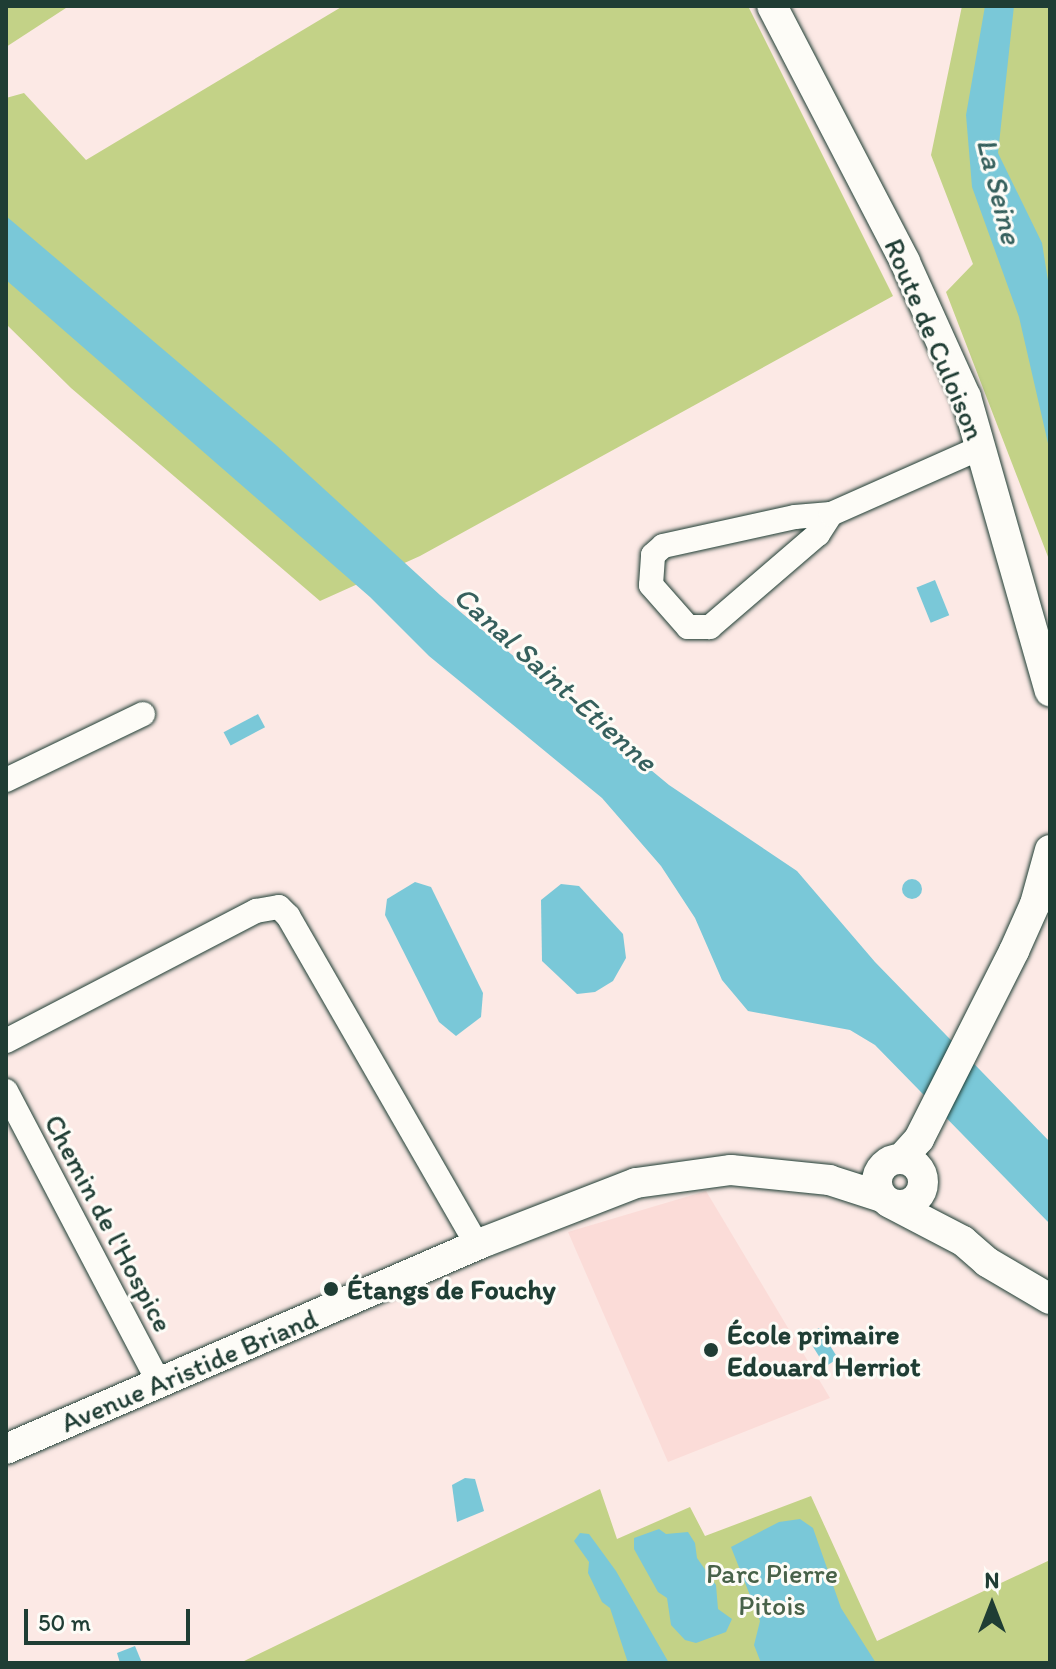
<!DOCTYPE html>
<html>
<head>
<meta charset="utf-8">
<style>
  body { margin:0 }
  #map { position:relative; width:1056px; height:1669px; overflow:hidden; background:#fce9e5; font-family:Itim,sans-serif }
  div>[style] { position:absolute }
  .built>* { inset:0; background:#fbdcd8 }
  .green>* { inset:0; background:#c3d287 }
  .water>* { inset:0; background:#7ac8d8; transform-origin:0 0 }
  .round { border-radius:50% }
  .roads { filter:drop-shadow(0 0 2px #1f3d34) drop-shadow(0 0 2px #1f3d34) }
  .minor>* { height:24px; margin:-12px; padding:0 12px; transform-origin:12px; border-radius:12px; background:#fdfcf7 }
  .tertiary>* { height:30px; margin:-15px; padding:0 15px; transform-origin:15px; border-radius:15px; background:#fdfcf7 }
  .tertiary>.ring { margin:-15px; padding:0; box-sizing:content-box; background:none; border:30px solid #fdfcf7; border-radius:50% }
  .dots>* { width:22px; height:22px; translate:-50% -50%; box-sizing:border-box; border:4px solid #fdfcf7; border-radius:50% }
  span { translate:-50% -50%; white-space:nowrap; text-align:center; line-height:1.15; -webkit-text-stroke:6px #fdfcf7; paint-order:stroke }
  .street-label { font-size:28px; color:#1f3d34 }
  .poi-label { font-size:28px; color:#1f3d34; font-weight:700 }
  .left { translate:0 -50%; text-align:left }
  .park-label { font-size:28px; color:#486249 }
  .water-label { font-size:30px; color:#36605d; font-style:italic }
  .frame { position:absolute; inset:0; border:8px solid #1f3d34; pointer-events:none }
  .north { position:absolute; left:952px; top:1565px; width:80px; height:80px; -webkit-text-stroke:6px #fdfcf7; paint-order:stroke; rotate:0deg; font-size:22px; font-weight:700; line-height:32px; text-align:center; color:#1f3d34 }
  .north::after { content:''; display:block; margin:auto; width:28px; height:36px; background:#1f3d34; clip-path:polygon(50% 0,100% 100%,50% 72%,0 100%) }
  .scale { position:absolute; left:24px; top:1609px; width:166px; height:36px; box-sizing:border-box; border:4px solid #1f3d34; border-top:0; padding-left:10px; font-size:24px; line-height:28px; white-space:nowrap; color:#1f3d34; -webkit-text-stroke:6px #fdfcf7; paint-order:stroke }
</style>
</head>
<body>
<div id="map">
  <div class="built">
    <i style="clip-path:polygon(706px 1191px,830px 1398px,668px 1462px,568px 1232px)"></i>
  </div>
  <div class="green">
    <i style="clip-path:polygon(6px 6px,69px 6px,6px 47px)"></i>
    <i style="clip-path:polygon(343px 6px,748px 6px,893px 296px,420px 556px,320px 601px,71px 388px,6px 324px,6px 98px,24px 93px,86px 160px)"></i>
    <i style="clip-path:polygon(962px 6px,1050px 6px,1050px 562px,946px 292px,973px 264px,931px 155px)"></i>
    <i style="clip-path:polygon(600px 1489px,617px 1539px,690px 1507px,705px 1536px,811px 1496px,877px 1641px,1050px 1560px,1050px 1663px,240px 1663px)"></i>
  </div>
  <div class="water">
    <i style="clip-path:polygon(985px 6px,1014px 6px,998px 153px,1042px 243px,1050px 293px,1050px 452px,1019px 317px,972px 187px,966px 115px)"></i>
    <i style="clip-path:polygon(6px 216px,277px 446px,440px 595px,669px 785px,797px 871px,875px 962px,1050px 1142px,1050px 1224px,875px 1045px,850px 1030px,748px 1011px,722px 980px,695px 918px,661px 866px,602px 798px,429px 656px,370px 597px,6px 280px)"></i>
    <i style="left:935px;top:580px;width:38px;height:20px;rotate:68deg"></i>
    <i style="left:258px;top:714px;width:15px;height:39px;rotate:62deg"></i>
    <i class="round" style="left:902px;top:879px;width:20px;height:20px"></i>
    <i style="clip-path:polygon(415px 882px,431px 887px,483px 993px,481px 1017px,456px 1036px,439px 1022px,385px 915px,387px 899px)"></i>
    <i style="clip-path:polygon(561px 884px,579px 886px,623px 934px,626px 958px,613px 981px,595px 992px,577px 994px,542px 961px,541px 900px)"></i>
    <i style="left:819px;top:1328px;width:36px;height:15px;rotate:58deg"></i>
    <i style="clip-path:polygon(465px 1478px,475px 1479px,484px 1511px,457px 1522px,452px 1485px)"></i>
    <i style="clip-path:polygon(800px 1519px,813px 1528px,841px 1608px,876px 1663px,761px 1663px,754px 1645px,760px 1621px,731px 1547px,779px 1522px)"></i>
    <i style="clip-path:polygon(659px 1529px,666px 1534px,688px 1532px,695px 1543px,697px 1558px,716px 1585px,718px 1609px,732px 1619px,726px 1632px,696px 1643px,685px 1640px,671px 1625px,667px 1598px,658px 1592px,634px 1549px,634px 1538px)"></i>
    <i style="clip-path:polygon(580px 1533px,589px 1534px,616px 1571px,669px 1663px,628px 1663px,610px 1608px,602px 1602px,588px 1573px,589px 1562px,574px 1541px)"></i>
    <i style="clip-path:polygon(135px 1646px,142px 1663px,120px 1663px,117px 1653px)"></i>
  </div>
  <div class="roads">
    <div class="minor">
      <i style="left:831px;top:514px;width:24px;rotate:123deg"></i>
      <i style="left:818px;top:534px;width:143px;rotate:139.3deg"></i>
      <i style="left:710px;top:627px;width:22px;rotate:180deg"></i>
      <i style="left:688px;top:627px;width:56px;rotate:-131.4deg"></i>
      <i style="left:651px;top:585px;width:30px;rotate:-86deg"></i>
      <i style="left:653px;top:555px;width:13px;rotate:-42deg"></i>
      <i style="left:663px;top:546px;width:135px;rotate:-12.4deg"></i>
      <i style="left:795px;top:517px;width:36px;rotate:-5deg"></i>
      <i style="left:831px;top:514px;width:165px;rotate:-23.9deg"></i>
      <i style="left:6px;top:780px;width:152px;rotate:-25.7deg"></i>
      <i style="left:6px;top:1041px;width:282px;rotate:-27.5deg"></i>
      <i style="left:256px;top:911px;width:23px;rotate:-10deg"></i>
      <i style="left:279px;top:907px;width:13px;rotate:45deg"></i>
      <i style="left:288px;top:916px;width:379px;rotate:60.1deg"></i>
      <i style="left:6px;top:1091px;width:330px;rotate:62.3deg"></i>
    </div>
    <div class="tertiary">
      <i style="left:772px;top:6px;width:288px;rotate:62.5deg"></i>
      <i style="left:905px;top:262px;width:148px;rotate:65.7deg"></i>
      <i style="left:966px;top:397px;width:306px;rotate:74.1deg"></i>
      <i style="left:901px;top:1159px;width:27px;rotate:-48deg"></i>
      <i style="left:919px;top:1139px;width:211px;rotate:-63.2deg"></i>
      <i style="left:1014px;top:951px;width:51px;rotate:-65.9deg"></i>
      <i style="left:1035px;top:904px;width:56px;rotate:-74.5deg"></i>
      <i class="ring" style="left:877px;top:1159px;width:16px;height:16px"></i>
      <i style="left:890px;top:1203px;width:82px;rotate:27.5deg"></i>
      <i style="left:963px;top:1241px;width:32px;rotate:41deg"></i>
      <i style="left:987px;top:1262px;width:73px;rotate:30.4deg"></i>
      <i style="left:6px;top:1449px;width:521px;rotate:-23.42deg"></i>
      <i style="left:484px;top:1242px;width:163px;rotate:-21.2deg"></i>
      <i style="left:636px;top:1183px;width:96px;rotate:-7.8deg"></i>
      <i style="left:731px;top:1170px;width:99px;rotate:5.8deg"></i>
      <i style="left:829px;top:1180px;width:56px;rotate:17.8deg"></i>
    </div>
  </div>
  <div class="dots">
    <i style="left:331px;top:1289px;background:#1f3d34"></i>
    <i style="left:711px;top:1350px;background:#1f3d34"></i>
  </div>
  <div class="street-label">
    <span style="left:935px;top:339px;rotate:67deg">Route de Culoison</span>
    <span style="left:109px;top:1223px;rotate:62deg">Chemin de l'Hospice</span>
    <span style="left:189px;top:1370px;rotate:-23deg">Avenue Aristide Briand</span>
  </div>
  <div class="poi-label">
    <span class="left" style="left:347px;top:1289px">Étangs de Fouchy</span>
    <span class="left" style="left:727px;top:1350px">École primaire<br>Edouard Herriot</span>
  </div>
  <div class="park-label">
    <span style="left:772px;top:1589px">Parc Pierre<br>Pitois</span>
  </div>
  <div class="water-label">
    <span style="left:999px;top:191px;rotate:76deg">La Seine</span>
    <span style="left:555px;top:679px;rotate:42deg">Canal Saint-Etienne</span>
  </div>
  <div class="frame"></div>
  <div class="north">N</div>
  <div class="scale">50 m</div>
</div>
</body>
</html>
